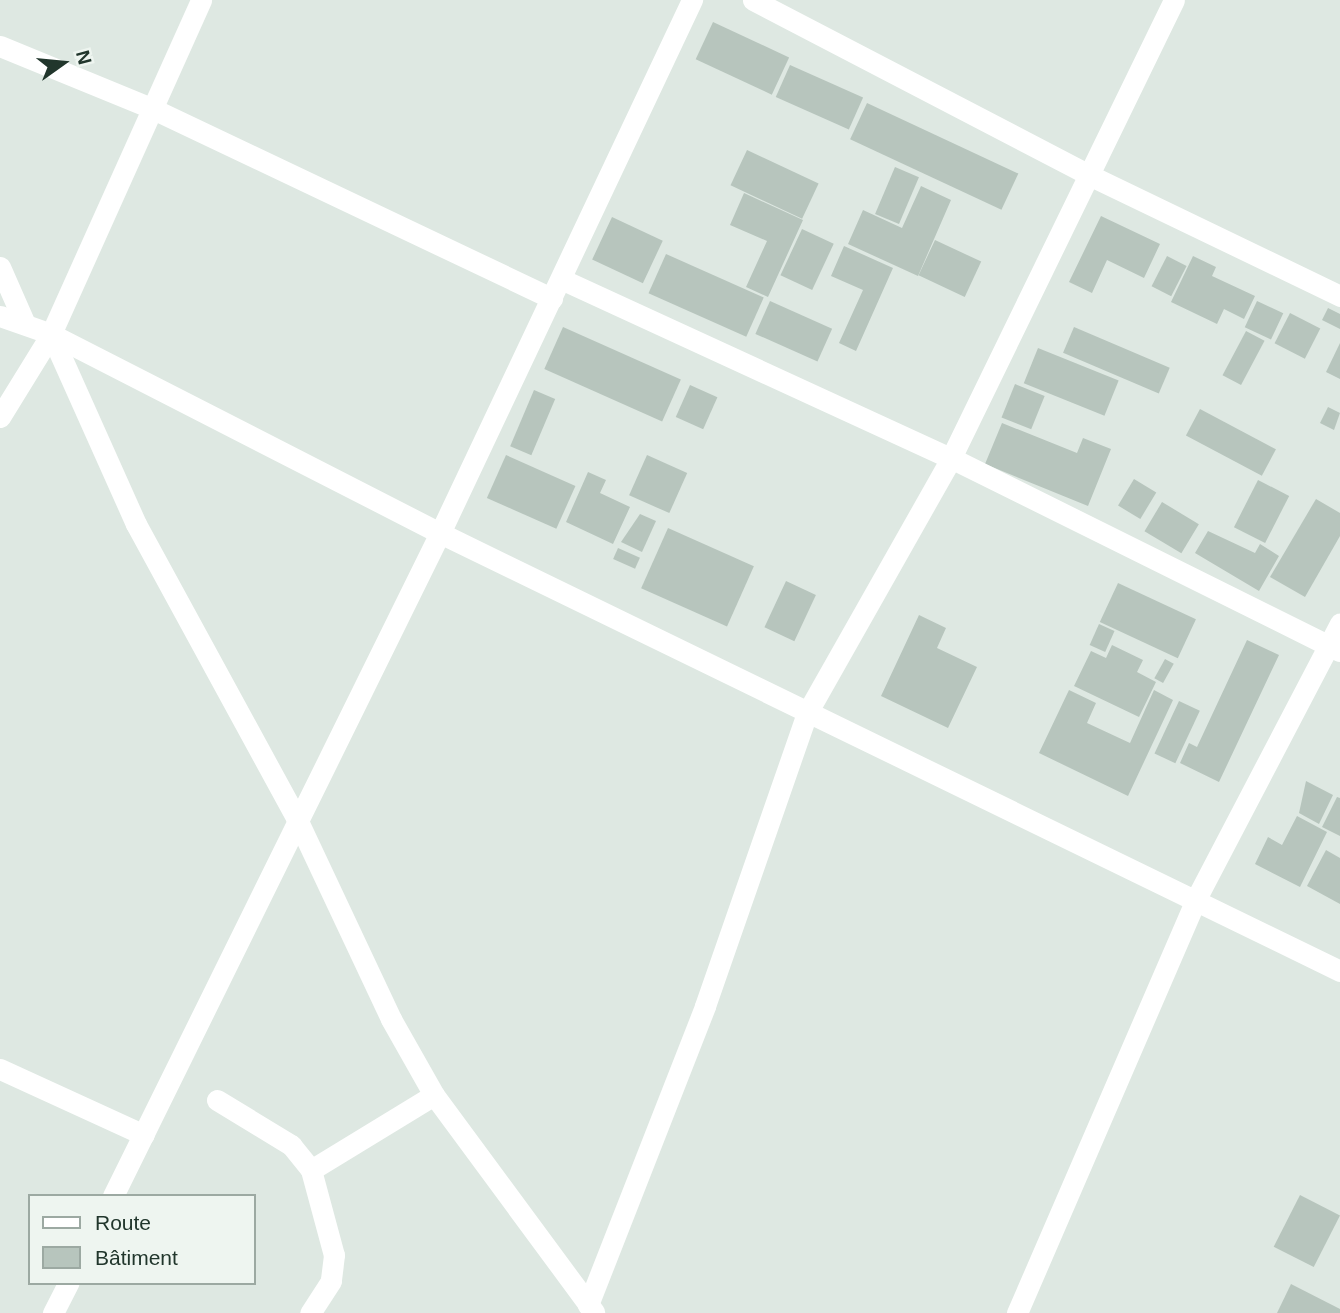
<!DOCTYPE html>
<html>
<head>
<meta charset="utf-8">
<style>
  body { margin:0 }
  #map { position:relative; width:1340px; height:1313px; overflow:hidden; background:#dee8e2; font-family:Helvetica,sans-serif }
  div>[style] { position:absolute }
  .building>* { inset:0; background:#b7c5bd; transform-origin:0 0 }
  .minor>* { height:21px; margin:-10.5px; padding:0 10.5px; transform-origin:10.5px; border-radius:10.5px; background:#fff }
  span { translate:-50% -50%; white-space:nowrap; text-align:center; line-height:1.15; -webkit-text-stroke:5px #eef5f0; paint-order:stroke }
  .legend { position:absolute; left:28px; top:1194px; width:228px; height:91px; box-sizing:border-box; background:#eef5f0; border:2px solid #9ca9a2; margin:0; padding:9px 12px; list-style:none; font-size:21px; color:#21362c }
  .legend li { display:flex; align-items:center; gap:14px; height:35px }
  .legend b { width:35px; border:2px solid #9ca9a2 }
  .north { position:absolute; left:28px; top:28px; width:70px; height:70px; -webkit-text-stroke:5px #eef5f0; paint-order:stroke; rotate:75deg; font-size:19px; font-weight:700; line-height:28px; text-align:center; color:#21362c }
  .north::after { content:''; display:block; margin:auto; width:24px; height:32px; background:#21362c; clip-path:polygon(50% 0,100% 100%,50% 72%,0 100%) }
</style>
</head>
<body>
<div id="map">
  <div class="building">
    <i style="left:713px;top:22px;width:84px;height:41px;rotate:25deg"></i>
    <i style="left:790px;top:65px;width:80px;height:35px;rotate:24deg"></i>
    <i style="left:867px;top:103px;width:167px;height:40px;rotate:25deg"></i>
    <i style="left:747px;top:150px;width:79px;height:39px;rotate:25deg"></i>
    <i style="left:895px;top:167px;width:26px;height:51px;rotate:23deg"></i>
    <i style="clip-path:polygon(921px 186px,951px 200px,918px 276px,848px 244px,863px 210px,902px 228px)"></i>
    <i style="clip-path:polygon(744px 193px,803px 220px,768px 297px,746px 287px,767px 241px,730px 225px)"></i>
    <i style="clip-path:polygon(1101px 216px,1160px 244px,1144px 278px,1107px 260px,1092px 293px,1069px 282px)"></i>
    <i style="left:612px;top:217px;width:56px;height:47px;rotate:25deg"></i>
    <i style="left:802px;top:229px;width:35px;height:51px;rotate:25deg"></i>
    <i style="left:935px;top:240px;width:51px;height:39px;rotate:25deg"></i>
    <i style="clip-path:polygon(844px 246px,893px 268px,856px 351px,839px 343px,863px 290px,831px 276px)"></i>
    <i style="left:666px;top:254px;width:107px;height:43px;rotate:24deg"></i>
    <i style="left:1167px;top:256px;width:22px;height:34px;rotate:27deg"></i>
    <i style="clip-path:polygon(1193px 256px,1216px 267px,1212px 276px,1255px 296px,1244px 319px,1224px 309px,1217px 324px,1171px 302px)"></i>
    <i style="left:770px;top:301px;width:68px;height:36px;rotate:24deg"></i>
    <i style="left:1257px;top:301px;width:29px;height:29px;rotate:25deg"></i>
    <i style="clip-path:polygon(1328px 308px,1340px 314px,1340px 329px,1322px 320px)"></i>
    <i style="left:1290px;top:313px;width:34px;height:34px;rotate:27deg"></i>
    <i style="left:563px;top:327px;width:129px;height:46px;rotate:24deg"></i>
    <i style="left:1074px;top:327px;width:104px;height:28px;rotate:23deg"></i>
    <i style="left:1246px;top:331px;width:21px;height:50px;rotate:28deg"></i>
    <i style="clip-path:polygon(1340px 343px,1340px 379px,1326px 372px)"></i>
    <i style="left:1038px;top:348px;width:87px;height:38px;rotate:22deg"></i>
    <i style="left:1015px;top:384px;width:32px;height:36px;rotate:22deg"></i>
    <i style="left:690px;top:385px;width:30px;height:35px;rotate:24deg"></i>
    <i style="left:534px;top:390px;width:23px;height:61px;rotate:23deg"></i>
    <i style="clip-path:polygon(1328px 407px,1340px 413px,1334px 430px,1320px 423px)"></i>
    <i style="left:1200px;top:409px;width:86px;height:30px;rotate:28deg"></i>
    <i style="clip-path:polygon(1002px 423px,1077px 453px,1083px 438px,1111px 449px,1088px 506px,985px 464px)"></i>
    <i style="left:506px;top:455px;width:76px;height:47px;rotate:24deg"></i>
    <i style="left:647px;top:455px;width:44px;height:44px;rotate:24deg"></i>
    <i style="clip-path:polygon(588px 472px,606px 480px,600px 493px,630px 507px,613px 544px,566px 522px)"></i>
    <i style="left:1134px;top:479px;width:26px;height:31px;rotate:31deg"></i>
    <i style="left:1258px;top:480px;width:35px;height:53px;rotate:27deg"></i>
    <i style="clip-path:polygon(1316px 499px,1340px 513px,1340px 536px,1305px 597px,1270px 577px)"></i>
    <i style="left:1162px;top:502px;width:43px;height:34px;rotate:31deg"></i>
    <i style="clip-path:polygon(640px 514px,656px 521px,642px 552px,621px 542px)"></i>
    <i style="left:668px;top:528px;width:94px;height:66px;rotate:24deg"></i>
    <i style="clip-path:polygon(1208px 531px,1255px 553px,1260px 544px,1279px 556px,1259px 591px,1195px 553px)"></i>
    <i style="left:618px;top:548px;width:24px;height:12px;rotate:24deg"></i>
    <i style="left:786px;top:581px;width:33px;height:51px;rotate:25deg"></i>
    <i style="left:1118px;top:583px;width:86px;height:43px;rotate:25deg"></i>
    <i style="clip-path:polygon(919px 615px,946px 628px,937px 648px,977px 667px,948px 728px,881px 696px)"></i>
    <i style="left:1099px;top:624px;width:17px;height:23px;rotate:24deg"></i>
    <i style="clip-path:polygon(1247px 640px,1279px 655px,1219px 782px,1180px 763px,1189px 743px,1197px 747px)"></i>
    <i style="clip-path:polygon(1112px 645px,1143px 660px,1137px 672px,1156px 682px,1139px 717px,1074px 686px,1091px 651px,1106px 658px)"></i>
    <i style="left:1165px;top:659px;width:10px;height:22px;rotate:29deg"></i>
    <i style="clip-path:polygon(1069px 690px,1096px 703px,1087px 723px,1130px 743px,1154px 690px,1173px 700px,1128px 796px,1039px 753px)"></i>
    <i style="left:1179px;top:701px;width:23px;height:58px;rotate:25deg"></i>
    <i style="clip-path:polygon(1306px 781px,1333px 795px,1319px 824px,1299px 813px)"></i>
    <i style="clip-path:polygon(1337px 797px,1340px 798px,1340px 836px,1322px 827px)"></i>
    <i style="clip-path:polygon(1297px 816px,1327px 832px,1300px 887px,1255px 864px,1268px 837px,1282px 845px)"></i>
    <i style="clip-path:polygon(1326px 850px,1340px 858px,1340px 904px,1307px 886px)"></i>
    <i style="left:1300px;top:1195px;width:45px;height:58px;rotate:27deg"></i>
    <i style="clip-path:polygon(1291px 1284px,1340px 1309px,1340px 1313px,1277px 1313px)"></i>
  </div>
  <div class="minor">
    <i style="left:753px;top:0;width:379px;rotate:27.5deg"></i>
    <i style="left:1089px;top:175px;width:279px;rotate:25.7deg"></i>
    <i style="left:0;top:46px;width:163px;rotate:22.3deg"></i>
    <i style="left:151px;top:108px;width:444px;rotate:25.4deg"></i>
    <i style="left:0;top:267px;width:62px;rotate:66.3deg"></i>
    <i style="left:561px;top:279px;width:429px;rotate:24.7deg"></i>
    <i style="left:951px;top:458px;width:434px;rotate:26.4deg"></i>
    <i style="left:0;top:316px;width:54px;rotate:19.4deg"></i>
    <i style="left:51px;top:334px;width:208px;rotate:65.9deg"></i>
    <i style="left:136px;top:524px;width:334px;rotate:61.4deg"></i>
    <i style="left:296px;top:817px;width:223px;rotate:64.8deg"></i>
    <i style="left:391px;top:1019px;width:87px;rotate:60.5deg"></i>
    <i style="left:434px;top:1095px;width:270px;rotate:53.6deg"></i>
    <i style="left:51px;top:334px;width:437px;rotate:27.1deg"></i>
    <i style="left:440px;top:533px;width:1001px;rotate:25.95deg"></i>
    <i style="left:0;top:417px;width:97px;rotate:-58.4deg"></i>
    <i style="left:51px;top:334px;width:366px;rotate:-65.8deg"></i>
    <i style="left:0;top:1069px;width:158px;rotate:24.6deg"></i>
    <i style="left:217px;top:1100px;width:87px;rotate:31.3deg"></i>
    <i style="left:291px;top:1145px;width:32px;rotate:51deg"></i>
    <i style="left:311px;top:1170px;width:88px;rotate:74.9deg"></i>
    <i style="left:334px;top:1255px;width:26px;rotate:97deg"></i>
    <i style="left:331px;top:1281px;width:38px;rotate:123deg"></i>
    <i style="left:311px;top:1170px;width:144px;rotate:-31.4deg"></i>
    <i style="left:113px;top:1196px;width:739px;rotate:-63.75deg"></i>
    <i style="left:440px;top:533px;width:590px;rotate:-64.7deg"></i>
    <i style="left:588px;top:1305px;width:321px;rotate:-68.6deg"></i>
    <i style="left:705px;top:1006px;width:310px;rotate:-70.8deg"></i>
    <i style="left:807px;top:713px;width:293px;rotate:-60.5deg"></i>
    <i style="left:951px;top:458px;width:509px;rotate:-64.04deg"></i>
    <i style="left:53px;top:1313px;width:34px;rotate:-63deg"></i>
    <i style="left:1017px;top:1313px;width:451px;rotate:-66.6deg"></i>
    <i style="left:1196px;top:899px;width:311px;rotate:-62.4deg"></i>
  </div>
  <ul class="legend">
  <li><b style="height:9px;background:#fff"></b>Route</li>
  <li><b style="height:19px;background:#b7c5bd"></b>Bâtiment</li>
  </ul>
  <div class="north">N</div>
</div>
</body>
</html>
